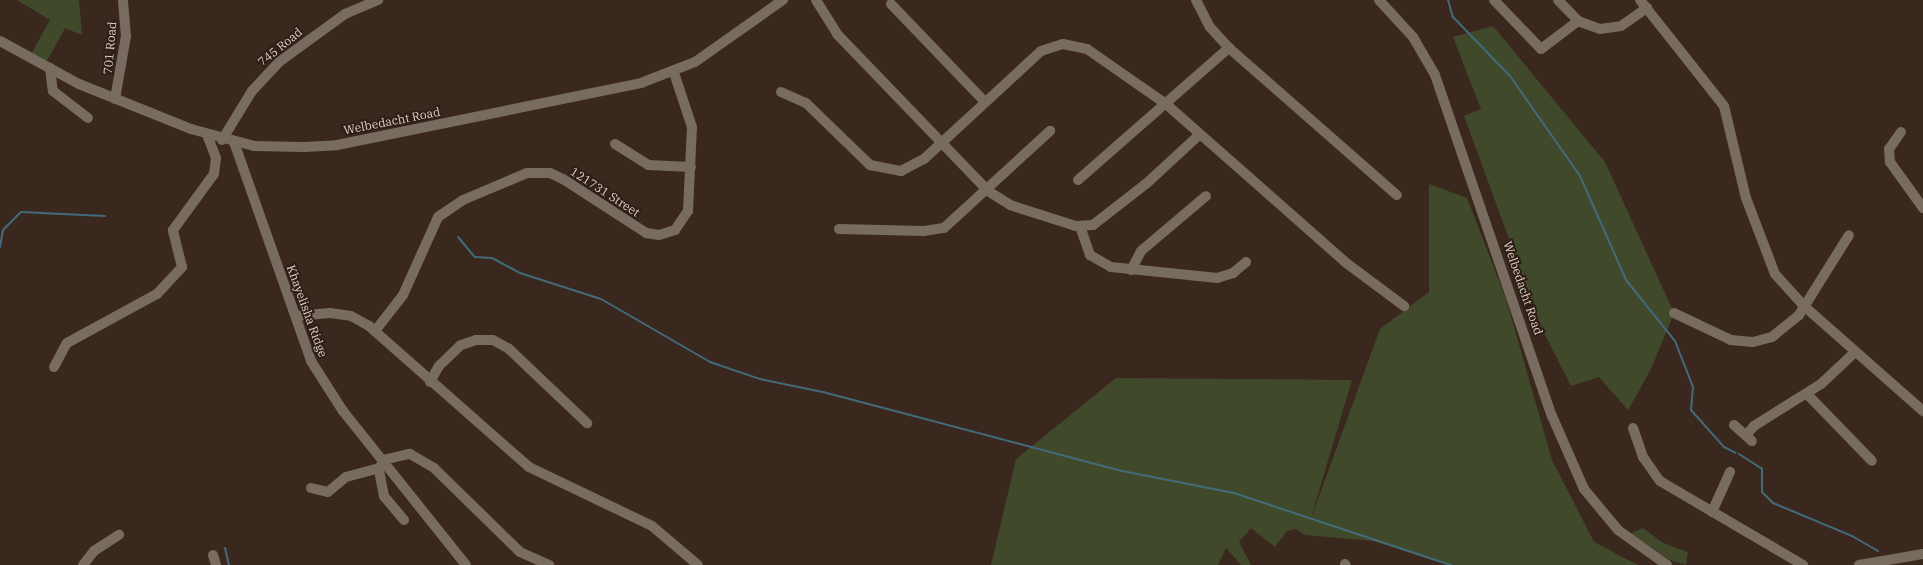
<!DOCTYPE html>
<html>
<head>
<meta charset="utf-8">
<style>
  body { margin:0 }
  #map { position:relative; width:1923px; height:565px; overflow:hidden; background:#3a281f; font-family:"IBM Plex Serif",serif }
  div>[style] { position:absolute }
  .green>* { inset:0; background:#404a2b }
  .stream>* { height:2px; margin:-1px; padding:0 1px; transform-origin:1px; border-radius:1px; background:#416b7a }
  .minor>* { height:10px; margin:-5px; padding:0 5px; transform-origin:5px; border-radius:5px; background:#786b60 }
  span { translate:-50% -50%; white-space:nowrap; text-align:center; line-height:1.15; -webkit-text-stroke:4px #2f1e16; paint-order:stroke }
  .street-label { font-size:12px; color:#dcd0ca }
</style>
</head>
<body>
<div id="map">
  <div class="green">
    <i style="clip-path:polygon(17px 0,79px 0,82px 35px,65px 28px,44px 66px,29px 58px,50px 20px)"></i>
    <i style="clip-path:polygon(1493px 26px,1605px 162px,1674px 313px,1651px 369px,1628px 410px,1599px 377px,1571px 386px,1543px 331px,1464px 116px,1481px 109px,1453px 37px)"></i>
    <i style="clip-path:polygon(1429px 184px,1467px 198px,1506px 299px,1552px 460px,1594px 542px,1638px 565px,1448px 565px,1373px 541px,1305px 535px,1296px 529px,1287px 531px,1275px 547px,1251px 528px,1239px 542px,1251px 565px,1241px 565px,1226px 548px,1218px 565px,991px 565px,1016px 459px,1116px 378px,1352px 380px,1310px 521px,1380px 329px,1429px 292px)"></i>
    <i style="clip-path:polygon(1643px 528px,1663px 543px,1688px 552px,1686px 565px,1668px 559px,1631px 533px)"></i>
  </div>
  <div class="stream">
    <i style="left:1448px;top:0;width:18px;rotate:74deg"></i>
    <i style="left:1453px;top:17px;width:82px;rotate:46deg"></i>
    <i style="left:1510px;top:76px;width:122px;rotate:55deg"></i>
    <i style="left:1580px;top:176px;width:114px;rotate:66.1deg"></i>
    <i style="left:1626px;top:280px;width:78px;rotate:51.2deg"></i>
    <i style="left:1675px;top:341px;width:49px;rotate:68.6deg"></i>
    <i style="left:1693px;top:387px;width:23px;rotate:95deg"></i>
    <i style="left:1691px;top:410px;width:50px;rotate:48.3deg"></i>
    <i style="left:1724px;top:447px;width:13px;rotate:27deg"></i>
    <i style="left:458px;top:237px;width:26px;rotate:50deg"></i>
    <i style="left:475px;top:257px;width:17px;rotate:3deg"></i>
    <i style="left:492px;top:258px;width:32px;rotate:28deg"></i>
    <i style="left:520px;top:273px;width:85px;rotate:17.8deg"></i>
    <i style="left:601px;top:299px;width:126px;rotate:30deg"></i>
    <i style="left:710px;top:362px;width:53px;rotate:18.8deg"></i>
    <i style="left:760px;top:379px;width:64px;rotate:11.7deg"></i>
    <i style="left:823px;top:392px;width:309px;rotate:14.8deg"></i>
    <i style="left:1122px;top:471px;width:114px;rotate:11.1deg"></i>
    <i style="left:1234px;top:493px;width:229px;rotate:18.4deg"></i>
    <i style="left:0;top:247px;width:17px;rotate:-80deg"></i>
    <i style="left:3px;top:230px;width:25px;rotate:-45deg"></i>
    <i style="left:21px;top:212px;width:84px;rotate:2.7deg"></i>
    <i style="left:1739px;top:454px;width:27px;rotate:33deg"></i>
    <i style="left:1762px;top:469px;width:23px;rotate:90deg"></i>
    <i style="left:1762px;top:492px;width:16px;rotate:45deg"></i>
    <i style="left:1773px;top:503px;width:86px;rotate:22.7deg"></i>
    <i style="left:1852px;top:536px;width:30px;rotate:30deg"></i>
    <i style="left:225px;top:548px;width:17px;rotate:77deg"></i>
  </div>
  <div class="minor">
    <i style="left:816px;top:0;width:40px;rotate:58deg"></i>
    <i style="left:837px;top:34px;width:218px;rotate:46.1deg"></i>
    <i style="left:988px;top:191px;width:26px;rotate:32deg"></i>
    <i style="left:1010px;top:205px;width:69px;rotate:17.7deg"></i>
    <i style="left:1076px;top:226px;width:17px;rotate:-3deg"></i>
    <i style="left:1093px;top:225px;width:68px;rotate:-37.9deg"></i>
    <i style="left:1147px;top:183px;width:71px;rotate:-42.7deg"></i>
    <i style="left:1196px;top:0;width:30px;rotate:63deg"></i>
    <i style="left:1210px;top:27px;width:28px;rotate:48deg"></i>
    <i style="left:1229px;top:48px;width:223px;rotate:41.2deg"></i>
    <i style="left:1379px;top:0;width:50px;rotate:47.4deg"></i>
    <i style="left:1413px;top:37px;width:44px;rotate:59.9deg"></i>
    <i style="left:1435px;top:75px;width:361px;rotate:71.1deg"></i>
    <i style="left:1552px;top:416px;width:80px;rotate:66.3deg"></i>
    <i style="left:1584px;top:489px;width:53px;rotate:50.3deg"></i>
    <i style="left:1618px;top:530px;width:60px;rotate:35.5deg"></i>
    <i style="left:1494px;top:0;width:68px;rotate:46.2deg"></i>
    <i style="left:1541px;top:49px;width:46px;rotate:-37.1deg"></i>
    <i style="left:1558px;top:0;width:29px;rotate:46deg"></i>
    <i style="left:1578px;top:21px;width:23px;rotate:20deg"></i>
    <i style="left:1600px;top:29px;width:21px;rotate:-8deg"></i>
    <i style="left:1621px;top:26px;width:32px;rotate:-35deg"></i>
    <i style="left:1640px;top:0;width:135px;rotate:51.6deg"></i>
    <i style="left:1724px;top:106px;width:95px;rotate:76.6deg"></i>
    <i style="left:1746px;top:198px;width:81px;rotate:69.1deg"></i>
    <i style="left:1775px;top:274px;width:43px;rotate:47.8deg"></i>
    <i style="left:1804px;top:306px;width:159px;rotate:41.4deg"></i>
    <i style="left:891px;top:4px;width:136px;rotate:46.2deg"></i>
    <i style="left:0;top:41px;width:90px;rotate:28.6deg"></i>
    <i style="left:79px;top:84px;width:121px;rotate:21.9deg"></i>
    <i style="left:191px;top:129px;width:65px;rotate:15.1deg"></i>
    <i style="left:254px;top:146px;width:50px;rotate:1.1deg"></i>
    <i style="left:304px;top:147px;width:33px;rotate:-3deg"></i>
    <i style="left:337px;top:145px;width:310px;rotate:-11.5deg"></i>
    <i style="left:641px;top:83px;width:58px;rotate:-21.3deg"></i>
    <i style="left:695px;top:62px;width:108px;rotate:-35.2deg"></i>
    <i style="left:50px;top:68px;width:23px;rotate:83deg"></i>
    <i style="left:53px;top:91px;width:44px;rotate:37.6deg"></i>
    <i style="left:781px;top:92px;width:27px;rotate:24deg"></i>
    <i style="left:806px;top:103px;width:89px;rotate:44.1deg"></i>
    <i style="left:870px;top:165px;width:32px;rotate:11deg"></i>
    <i style="left:901px;top:171px;width:26px;rotate:-28deg"></i>
    <i style="left:924px;top:159px;width:159px;rotate:-42.7deg"></i>
    <i style="left:1041px;top:51px;width:23px;rotate:-18deg"></i>
    <i style="left:1063px;top:44px;width:25px;rotate:12deg"></i>
    <i style="left:1087px;top:49px;width:96px;rotate:34.8deg"></i>
    <i style="left:1166px;top:104px;width:239px;rotate:41.4deg"></i>
    <i style="left:1345px;top:262px;width:74px;rotate:36.7deg"></i>
    <i style="left:115px;top:99px;width:64px;rotate:-80.1deg"></i>
    <i style="left:126px;top:36px;width:36px;rotate:-95deg"></i>
    <i style="left:1901px;top:132px;width:21px;rotate:125deg"></i>
    <i style="left:1889px;top:149px;width:13px;rotate:86deg"></i>
    <i style="left:1890px;top:162px;width:57px;rotate:54.3deg"></i>
    <i style="left:222px;top:140px;width:57px;rotate:-58.5deg"></i>
    <i style="left:252px;top:91px;width:40px;rotate:-47deg"></i>
    <i style="left:279px;top:62px;width:82px;rotate:-36deg"></i>
    <i style="left:345px;top:14px;width:36px;rotate:-23deg"></i>
    <i style="left:234px;top:142px;width:232px;rotate:70.6deg"></i>
    <i style="left:311px;top:361px;width:59px;rotate:57.4deg"></i>
    <i style="left:343px;top:411px;width:197px;rotate:51.4deg"></i>
    <i style="left:615px;top:144px;width:39px;rotate:32deg"></i>
    <i style="left:648px;top:165px;width:43px;rotate:2.7deg"></i>
    <i style="left:1078px;top:180px;width:201px;rotate:-41.2deg"></i>
    <i style="left:1080px;top:226px;width:31px;rotate:71deg"></i>
    <i style="left:1090px;top:255px;width:24px;rotate:30deg"></i>
    <i style="left:1111px;top:267px;width:107px;rotate:5.9deg"></i>
    <i style="left:1217px;top:278px;width:17px;rotate:-17deg"></i>
    <i style="left:1233px;top:273px;width:17px;rotate:-40deg"></i>
    <i style="left:839px;top:229px;width:85px;rotate:1.3deg"></i>
    <i style="left:924px;top:231px;width:20px;rotate:-9deg"></i>
    <i style="left:944px;top:228px;width:144px;rotate:-42.5deg"></i>
    <i style="left:1131px;top:270px;width:21px;rotate:-62deg"></i>
    <i style="left:1141px;top:251px;width:85px;rotate:-40.2deg"></i>
    <i style="left:1674px;top:313px;width:63px;rotate:25.3deg"></i>
    <i style="left:1731px;top:340px;width:22px;rotate:5deg"></i>
    <i style="left:1753px;top:342px;width:20px;rotate:-15deg"></i>
    <i style="left:1772px;top:337px;width:35px;rotate:-39deg"></i>
    <i style="left:1799px;top:315px;width:94px;rotate:-58deg"></i>
    <i style="left:296px;top:316px;width:34px;rotate:-5deg"></i>
    <i style="left:330px;top:313px;width:21px;rotate:8deg"></i>
    <i style="left:351px;top:316px;width:21px;rotate:29deg"></i>
    <i style="left:369px;top:326px;width:213px;rotate:41.4deg"></i>
    <i style="left:529px;top:467px;width:136px;rotate:25.6deg"></i>
    <i style="left:652px;top:526px;width:60px;rotate:40.3deg"></i>
    <i style="left:375px;top:331px;width:46px;rotate:-52.1deg"></i>
    <i style="left:403px;top:295px;width:85px;rotate:-65.8deg"></i>
    <i style="left:438px;top:217px;width:30px;rotate:-34deg"></i>
    <i style="left:463px;top:200px;width:69px;rotate:-22.9deg"></i>
    <i style="left:527px;top:173px;width:23px"></i>
    <i style="left:550px;top:173px;width:14px;rotate:25deg"></i>
    <i style="left:563px;top:179px;width:99px;rotate:33deg"></i>
    <i style="left:646px;top:233px;width:13px;rotate:9deg"></i>
    <i style="left:659px;top:235px;width:17px;rotate:-17deg"></i>
    <i style="left:675px;top:230px;width:23px;rotate:-56deg"></i>
    <i style="left:688px;top:211px;width:84px;rotate:-87.3deg"></i>
    <i style="left:692px;top:127px;width:57px;rotate:-108.4deg"></i>
    <i style="left:54px;top:367px;width:27px;rotate:-62deg"></i>
    <i style="left:67px;top:343px;width:102px;rotate:-28.6deg"></i>
    <i style="left:157px;top:294px;width:37px;rotate:-47deg"></i>
    <i style="left:182px;top:267px;width:38px;rotate:-104deg"></i>
    <i style="left:173px;top:230px;width:69px;rotate:-53.8deg"></i>
    <i style="left:214px;top:174px;width:16px;rotate:-83deg"></i>
    <i style="left:216px;top:158px;width:25px;rotate:-111deg"></i>
    <i style="left:430px;top:382px;width:18px;rotate:-61deg"></i>
    <i style="left:439px;top:366px;width:30px;rotate:-44deg"></i>
    <i style="left:461px;top:345px;width:16px;rotate:-18deg"></i>
    <i style="left:476px;top:340px;width:17px"></i>
    <i style="left:493px;top:340px;width:18px;rotate:29deg"></i>
    <i style="left:509px;top:349px;width:108px;rotate:43.5deg"></i>
    <i style="left:1807px;top:394px;width:93px;rotate:45.9deg"></i>
    <i style="left:1734px;top:425px;width:24px;rotate:42deg"></i>
    <i style="left:1633px;top:428px;width:31px;rotate:71deg"></i>
    <i style="left:1643px;top:457px;width:29px;rotate:55deg"></i>
    <i style="left:1660px;top:481px;width:166px;rotate:30.4deg"></i>
    <i style="left:1746px;top:435px;width:12px;rotate:-48deg"></i>
    <i style="left:1754px;top:426px;width:79px;rotate:-32.1deg"></i>
    <i style="left:1821px;top:384px;width:47px;rotate:-43.3deg"></i>
    <i style="left:311px;top:488px;width:17px;rotate:13deg"></i>
    <i style="left:328px;top:492px;width:23px;rotate:-40deg"></i>
    <i style="left:346px;top:477px;width:35px;rotate:-15deg"></i>
    <i style="left:1712px;top:512px;width:44px;rotate:-65.8deg"></i>
    <i style="left:404px;top:520px;width:31px;rotate:-130deg"></i>
    <i style="left:384px;top:496px;width:25px;rotate:-101deg"></i>
    <i style="left:379px;top:471px;width:12px;rotate:-70deg"></i>
    <i style="left:383px;top:460px;width:28px;rotate:-13deg"></i>
    <i style="left:410px;top:454px;width:28px;rotate:30deg"></i>
    <i style="left:434px;top:468px;width:120px;rotate:44.3deg"></i>
    <i style="left:520px;top:552px;width:32px;rotate:24deg"></i>
    <i style="left:213px;top:555px;width:10px;rotate:73deg"></i>
    <i style="left:1345px;top:564px;width:1px;rotate:45deg"></i>
    <i style="left:83px;top:565px;width:18px;rotate:-52deg"></i>
    <i style="left:94px;top:551px;width:30px;rotate:-33deg"></i>
    <i style="left:1859px;top:565px;width:65px;rotate:-9.8deg"></i>
  </div>
  <div class="street-label">
    <span style="left:280px;top:47px;rotate:-39deg">745 Road</span>
    <span style="left:110px;top:48px;rotate:-85deg">701 Road</span>
    <span style="left:392px;top:121px;rotate:-11deg">Welbedacht Road</span>
    <span style="left:605px;top:192px;rotate:33deg">121731 Street</span>
    <span style="left:1523px;top:288px;rotate:71deg">Welbedacht Road</span>
    <span style="left:307px;top:311px;rotate:70deg">Khayelisha Ridge</span>
  </div>
</div>
</body>
</html>
